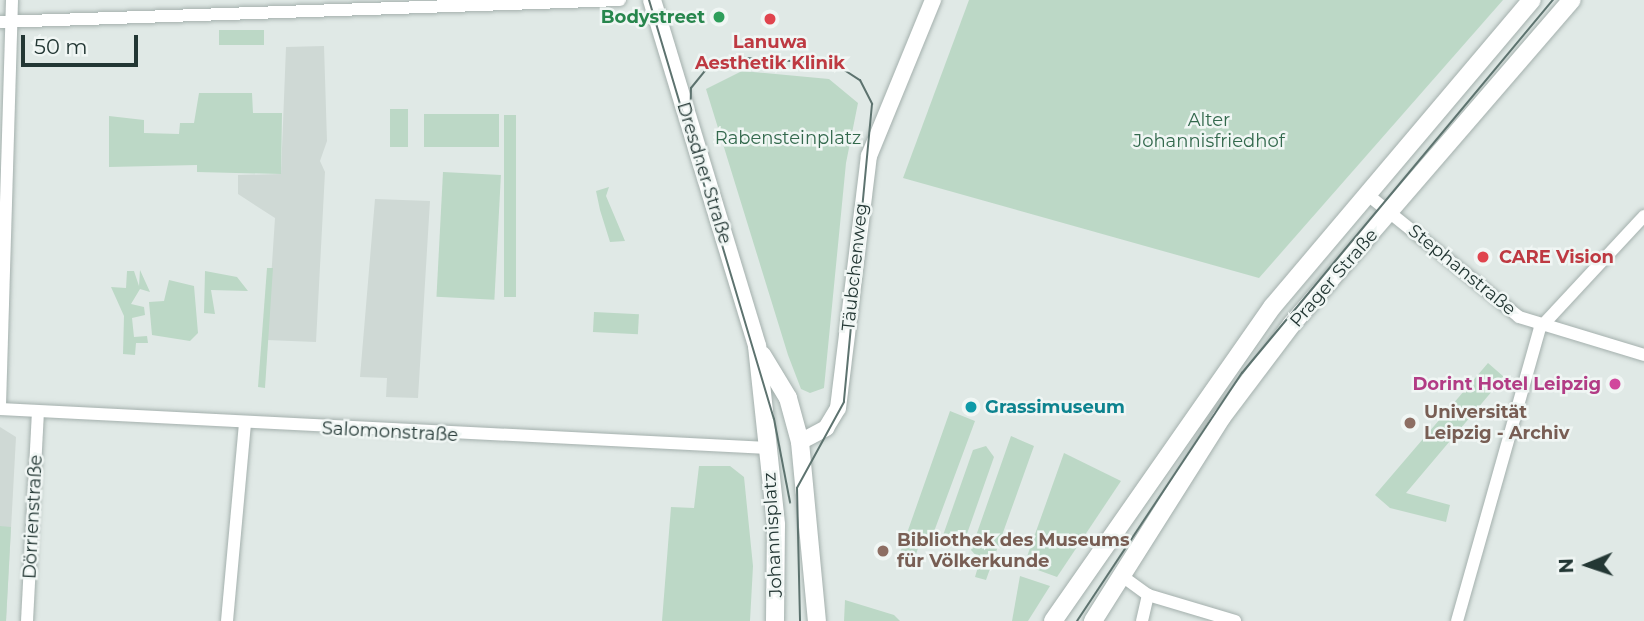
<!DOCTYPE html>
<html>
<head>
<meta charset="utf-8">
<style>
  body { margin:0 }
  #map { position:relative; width:1644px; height:621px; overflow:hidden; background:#e0e9e6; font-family:Montserrat,sans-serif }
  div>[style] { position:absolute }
  .built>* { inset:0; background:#cfd9d5 }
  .green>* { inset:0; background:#bcd8c6; transform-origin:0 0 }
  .roads { filter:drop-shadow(0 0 2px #a4b0ad) drop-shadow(0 0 2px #a4b0ad) }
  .minor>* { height:12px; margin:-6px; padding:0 6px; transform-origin:6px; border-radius:6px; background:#fff }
  .tertiary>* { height:16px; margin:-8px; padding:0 8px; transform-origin:8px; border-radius:8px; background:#fff }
  .secondary>* { height:18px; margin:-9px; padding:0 9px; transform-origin:9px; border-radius:9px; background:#fff }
  .tram>* { height:2px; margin:-1px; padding:0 1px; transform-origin:1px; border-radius:1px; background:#5d736f }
  .dots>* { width:19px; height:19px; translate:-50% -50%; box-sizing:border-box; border:4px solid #f0f6f4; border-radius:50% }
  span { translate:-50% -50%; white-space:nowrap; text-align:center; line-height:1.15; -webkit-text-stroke:5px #f0f6f4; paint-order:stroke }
  .leisure-label { font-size:18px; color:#27864d; font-weight:700 }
  .right { translate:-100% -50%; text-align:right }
  .health-label { font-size:18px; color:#be3a42; font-weight:700 }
  .left { translate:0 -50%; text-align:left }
  .park-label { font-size:18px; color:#33694d }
  .street-label { font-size:18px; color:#233734 }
  .hotel-label { font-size:18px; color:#b23c85; font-weight:700 }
  .culture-label { font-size:18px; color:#0d838f; font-weight:700 }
  .education-label { font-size:18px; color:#785e54; font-weight:700 }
  .north { position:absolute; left:1553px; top:530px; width:70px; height:70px; -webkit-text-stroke:5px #f0f6f4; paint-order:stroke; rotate:268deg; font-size:19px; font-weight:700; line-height:28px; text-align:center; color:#233734 }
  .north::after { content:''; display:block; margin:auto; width:24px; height:32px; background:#233734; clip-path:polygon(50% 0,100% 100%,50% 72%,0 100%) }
  .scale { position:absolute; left:21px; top:35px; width:117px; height:32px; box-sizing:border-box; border:4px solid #233734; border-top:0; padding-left:9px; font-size:21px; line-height:24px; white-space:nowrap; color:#233734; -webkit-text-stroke:5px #f0f6f4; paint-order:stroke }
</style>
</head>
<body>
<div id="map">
  <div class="built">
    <i style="clip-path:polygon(324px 46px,327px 141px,320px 161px,325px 172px,316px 342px,267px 340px,275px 218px,238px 194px,238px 175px,281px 174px,286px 47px)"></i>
    <i style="clip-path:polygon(375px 199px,430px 201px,418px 398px,386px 397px,387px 378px,360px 377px)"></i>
    <i style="clip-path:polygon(0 427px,16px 437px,6px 621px,0 621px)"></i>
  </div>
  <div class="green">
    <i style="clip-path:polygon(969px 0,1503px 0,1259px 278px,903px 178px)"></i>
    <i style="left:264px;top:30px;width:15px;height:45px;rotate:90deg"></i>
    <i style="clip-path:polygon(742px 71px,829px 79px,858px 103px,846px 163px,824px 388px,810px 393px,801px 389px,788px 355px,706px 89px)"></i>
    <i style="clip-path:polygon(199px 93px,252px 93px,253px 113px,282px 113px,281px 174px,197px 172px,197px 165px,109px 167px,109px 116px,144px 120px,144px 133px,179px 134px,180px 123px,194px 123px)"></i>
    <i style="left:408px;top:109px;width:38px;height:18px;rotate:90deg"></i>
    <i style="left:499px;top:114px;width:33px;height:75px;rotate:90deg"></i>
    <i style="left:504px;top:115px;width:12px;height:182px"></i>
    <i style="left:443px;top:172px;width:58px;height:125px;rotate:3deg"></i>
    <i style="clip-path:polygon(609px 187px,606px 196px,625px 241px,610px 242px,600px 210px,596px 191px)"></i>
    <i style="clip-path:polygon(267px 268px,273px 268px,265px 388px,258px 387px)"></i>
    <i style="clip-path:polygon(140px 270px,150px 292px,140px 289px,131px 304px,144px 307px,145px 315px,132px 318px,134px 337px,147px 336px,148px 343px,136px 343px,135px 355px,123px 354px,124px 316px,111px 287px,126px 288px,127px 271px,134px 271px,139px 286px)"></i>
    <i style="clip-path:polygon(205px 271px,237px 277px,248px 291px,211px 290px,215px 314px,204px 313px)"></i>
    <i style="clip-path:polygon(169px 280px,194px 286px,198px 333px,190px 341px,152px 335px,149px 302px,164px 301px)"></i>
    <i style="left:594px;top:312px;width:45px;height:20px;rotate:3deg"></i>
    <i style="clip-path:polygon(1488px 363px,1504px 377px,1406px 493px,1450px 505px,1446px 522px,1390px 508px,1375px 495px)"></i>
    <i style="clip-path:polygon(950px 411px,975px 421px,932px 537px,922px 537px,915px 557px,900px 553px)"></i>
    <i style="clip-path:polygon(1011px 436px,1034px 446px,986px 580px,975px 577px,980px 560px,971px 550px)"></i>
    <i style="clip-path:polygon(986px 446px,994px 457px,962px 548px,941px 541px,973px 450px)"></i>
    <i style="clip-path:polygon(1064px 453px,1121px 481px,1057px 577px,1024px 565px)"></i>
    <i style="clip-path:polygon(699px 466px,730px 466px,744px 477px,753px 566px,750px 621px,662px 621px,671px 507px,694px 508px)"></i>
    <i style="clip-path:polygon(0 526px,11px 527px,6px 621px,0 621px)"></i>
    <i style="clip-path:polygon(1020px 576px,1050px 586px,1028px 621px,1012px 621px)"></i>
    <i style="clip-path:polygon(845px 600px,894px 615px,900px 621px,844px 621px)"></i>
  </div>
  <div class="roads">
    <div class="minor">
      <i style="left:0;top:22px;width:620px;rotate:-2.03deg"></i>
      <i style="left:1368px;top:195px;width:194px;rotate:38.9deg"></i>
      <i style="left:1519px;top:317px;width:131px;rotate:16.9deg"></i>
      <i style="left:0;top:405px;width:405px;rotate:-88.3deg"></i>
      <i style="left:0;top:409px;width:769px;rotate:2.91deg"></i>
      <i style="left:1122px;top:576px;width:32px;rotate:36deg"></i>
      <i style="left:1148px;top:595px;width:91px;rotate:16.6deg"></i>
      <i style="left:27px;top:621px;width:208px;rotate:-87deg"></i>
      <i style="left:227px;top:621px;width:197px;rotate:-84.8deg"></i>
      <i style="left:1142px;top:621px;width:27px;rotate:-77deg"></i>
      <i style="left:1457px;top:621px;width:305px;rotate:-74.2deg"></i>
      <i style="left:1540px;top:328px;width:153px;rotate:-47.1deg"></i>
    </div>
    <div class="tertiary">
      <i style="left:800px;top:442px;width:30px;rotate:-28deg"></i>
      <i style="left:826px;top:428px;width:23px;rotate:-59deg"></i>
      <i style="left:838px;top:408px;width:254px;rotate:-83deg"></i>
      <i style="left:869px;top:156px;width:169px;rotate:-67.7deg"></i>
    </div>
    <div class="secondary">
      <i style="left:652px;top:0;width:362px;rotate:73.1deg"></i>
      <i style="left:757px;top:346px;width:180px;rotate:83.9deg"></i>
      <i style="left:776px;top:525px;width:96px;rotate:90.6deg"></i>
      <i style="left:762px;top:355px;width:50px;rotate:58.8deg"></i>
      <i style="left:788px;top:398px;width:46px;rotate:74.7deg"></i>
      <i style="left:800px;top:442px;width:180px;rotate:84.6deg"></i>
      <i style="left:1053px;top:621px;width:384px;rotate:-55.1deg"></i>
      <i style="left:1273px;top:306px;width:401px;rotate:-49.8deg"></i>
      <i style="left:1093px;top:621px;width:241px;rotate:-57.7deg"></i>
      <i style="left:1222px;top:417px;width:116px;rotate:-53deg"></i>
      <i style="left:1292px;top:324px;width:428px;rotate:-49.2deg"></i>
    </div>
  </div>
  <div class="tram">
    <i style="left:649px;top:0;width:437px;rotate:73.4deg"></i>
    <i style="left:774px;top:419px;width:85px;rotate:79.1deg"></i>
    <i style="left:690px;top:138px;width:50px;rotate:-88.9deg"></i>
    <i style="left:691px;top:88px;width:27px;rotate:-51deg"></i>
    <i style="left:708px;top:67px;width:26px;rotate:-23deg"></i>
    <i style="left:732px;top:57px;width:103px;rotate:3.9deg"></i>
    <i style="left:835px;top:64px;width:30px;rotate:33deg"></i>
    <i style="left:860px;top:80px;width:27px;rotate:63deg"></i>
    <i style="left:872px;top:104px;width:299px;rotate:95.4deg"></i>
    <i style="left:844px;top:402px;width:98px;rotate:118.7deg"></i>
    <i style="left:797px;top:488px;width:133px;rotate:88.7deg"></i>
    <i style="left:1077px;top:621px;width:298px;rotate:-56.4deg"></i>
    <i style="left:1242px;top:373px;width:486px;rotate:-50.2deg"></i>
  </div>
  <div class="dots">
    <i style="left:719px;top:17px;background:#2e9e5b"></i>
    <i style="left:770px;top:19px;background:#e0444e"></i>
    <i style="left:1483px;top:257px;background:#e0444e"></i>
    <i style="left:1615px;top:384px;background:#d1479c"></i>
    <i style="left:971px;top:407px;background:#0f9aa8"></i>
    <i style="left:1410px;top:423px;background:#8d6e63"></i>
    <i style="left:883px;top:551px;background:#8d6e63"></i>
  </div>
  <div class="leisure-label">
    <span class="right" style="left:705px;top:17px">Bodystreet</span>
  </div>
  <div class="health-label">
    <span style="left:770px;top:53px">Lanuwa<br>Aesthetik Klinik</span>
    <span class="left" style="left:1499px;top:257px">CARE Vision</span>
  </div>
  <div class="park-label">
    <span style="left:1209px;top:131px">Alter<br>Johannisfriedhof</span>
    <span style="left:788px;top:138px">Rabensteinplatz</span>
  </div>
  <div class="street-label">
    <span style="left:704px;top:173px;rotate:73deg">Dresdner Straße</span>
    <span style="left:855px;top:267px;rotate:-84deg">Täubchenweg</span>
    <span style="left:1462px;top:270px;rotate:39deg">Stephanstraße</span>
    <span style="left:1334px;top:278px;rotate:-49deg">Prager Straße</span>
    <span style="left:390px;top:432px;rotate:3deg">Salomonstraße</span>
    <span style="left:33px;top:517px;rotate:-87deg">Dörrienstraße</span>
    <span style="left:773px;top:535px;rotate:-93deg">Johannisplatz</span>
  </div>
  <div class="hotel-label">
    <span class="right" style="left:1601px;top:384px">Dorint Hotel Leipzig</span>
  </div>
  <div class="culture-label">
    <span class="left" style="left:985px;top:407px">Grassimuseum</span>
  </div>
  <div class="education-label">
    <span class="left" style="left:1424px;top:423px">Universität<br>Leipzig - Archiv</span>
    <span class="left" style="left:897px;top:551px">Bibliothek des Museums<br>für Völkerkunde</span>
  </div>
  <div class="north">N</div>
  <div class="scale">50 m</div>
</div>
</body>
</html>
